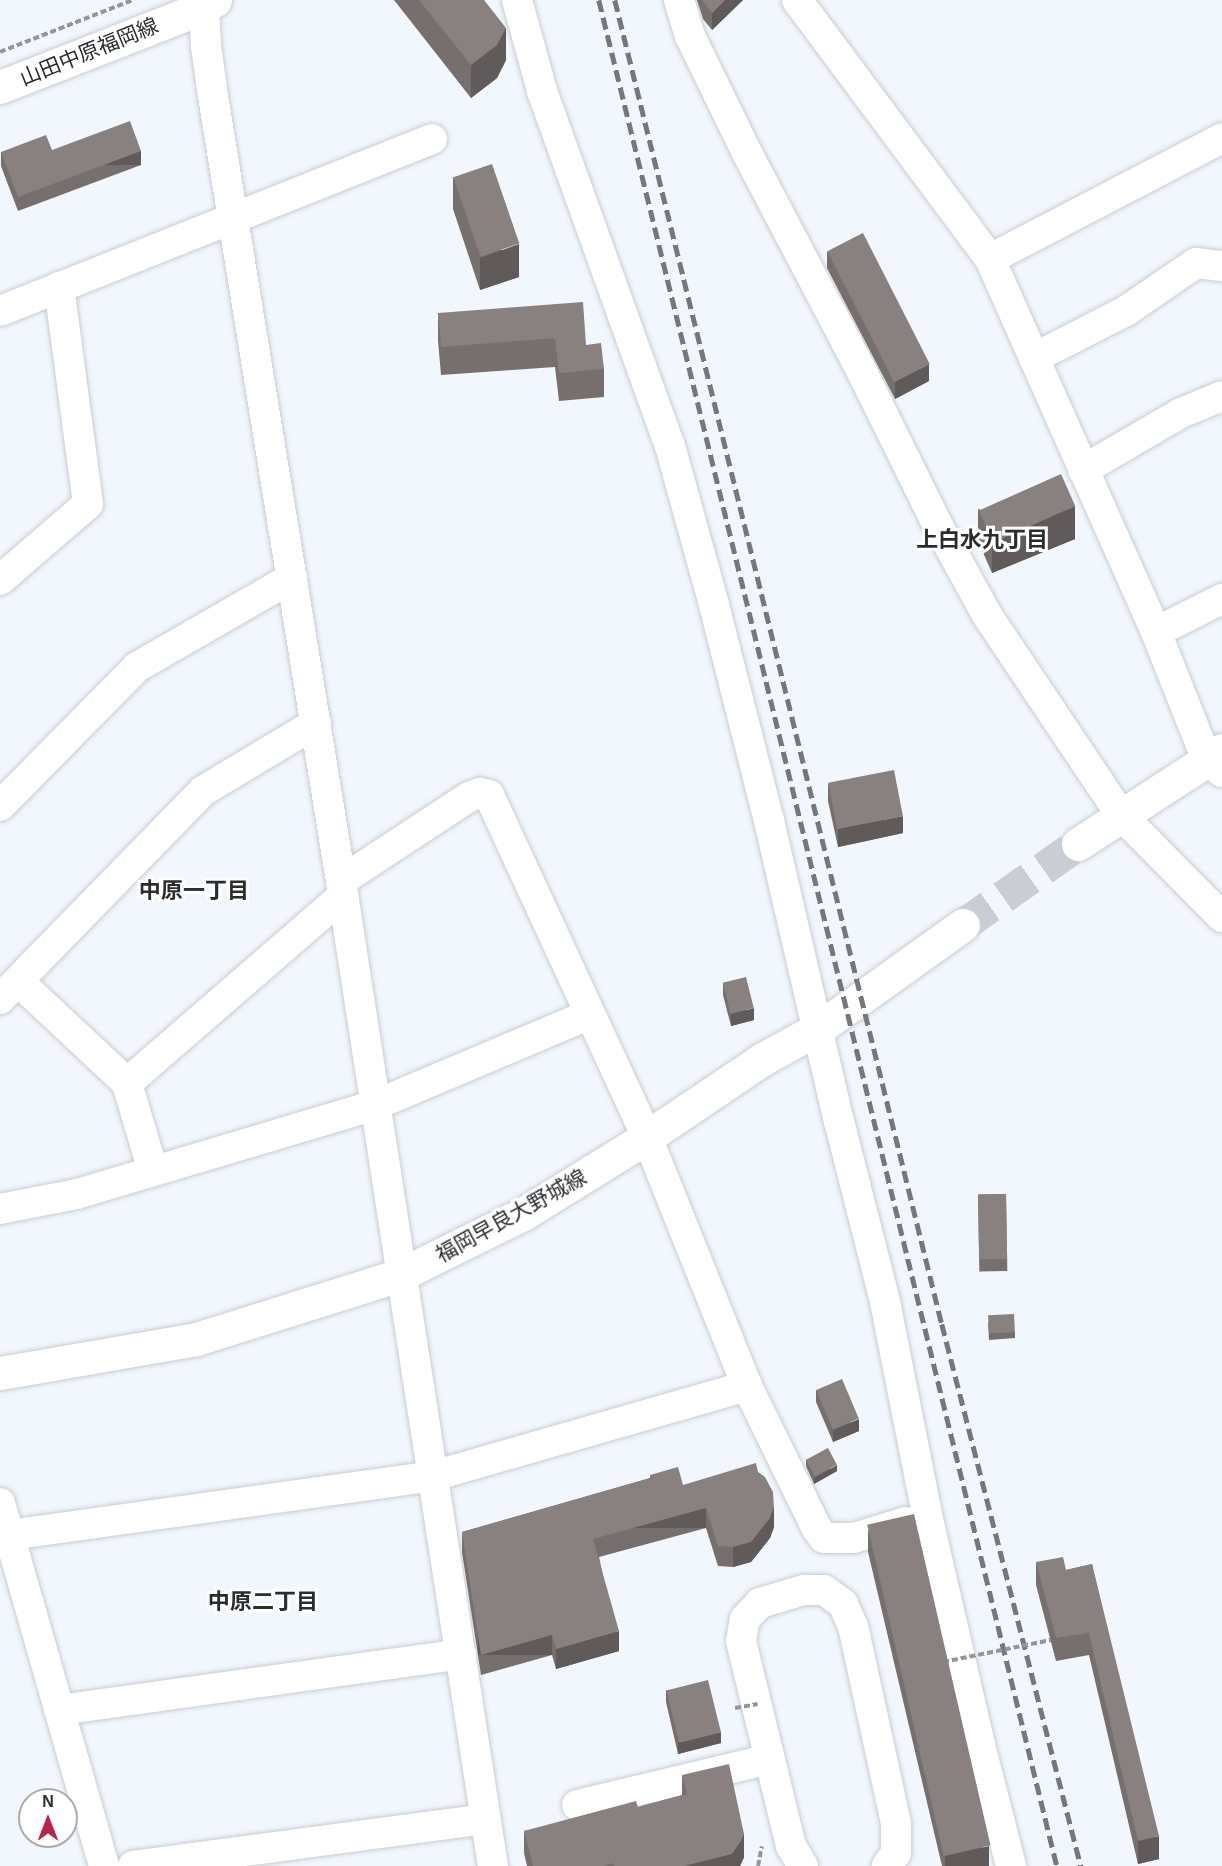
<!DOCTYPE html>
<html>
<head>
<meta charset="utf-8">
<style>
  body { margin:0 }
  #map { position:relative; width:1222px; height:1866px; overflow:hidden; background:#f2f7fd; font-family:Helvetica,"Noto Sans JP",sans-serif }
  div>[style] { position:absolute }
  .major-tunnel>* { height:33px; margin-top:-16.5px; transform-origin:0; background:repeating-linear-gradient(90deg,#caced4 0 33px,transparent 0 49px) }
  .path>* { height:4px; margin-top:-2px; transform-origin:0; background:repeating-linear-gradient(90deg,#93979b 0 6px,transparent 0 9px) }
  .roads { filter:drop-shadow(0 0 2px #c8cdd3) drop-shadow(0 0 2px #c8cdd3) }
  .minor>* { height:30px; margin:-15px; padding:0 15px; transform-origin:15px; border-radius:15px; background:#fff }
  .major>* { height:33px; margin:-16.5px; padding:0 16.5px; transform-origin:16.5px; border-radius:16.5px; background:#fff }
  .rail>* { height:4.5px; margin-top:-2.25px; transform-origin:0; background:repeating-linear-gradient(90deg,#74777b 0 12px,transparent 0 18px) }
  .path-bridge>* { height:4px; margin-top:-2px; transform-origin:0; background:repeating-linear-gradient(90deg,#93979b 0 6px,transparent 0 9px) }
  .wall>* { inset:0; background:#766f6e; transform-origin:0 0 }
  .shaded-wall>* { inset:0; background:#605a5a; transform-origin:0 0 }
  .building>* { inset:0; background:#898180; transform-origin:0 0 }
  span { translate:-50% -50%; white-space:nowrap; text-align:center; line-height:1.15; -webkit-text-stroke:6px #fff; paint-order:stroke }
  .street-label { font-size:21px; color:#2a2c2e }
  .neighbourhood-label { font-size:22px; color:#2a2c2e; font-weight:700 }
  .north { position:absolute; left:18px; top:1788px; width:60px; height:60px; box-sizing:border-box; background:#fff; border:2px solid #aaabab; border-radius:50%; rotate:0deg; font-size:16px; font-weight:700; line-height:24px; text-align:center; color:#2a2c2e }
  .north::after { content:''; display:block; margin:auto; width:21px; height:27px; background:#b82746; clip-path:polygon(50% 0,100% 100%,50% 72%,0 100%) }
</style>
</head>
<body>
<div id="map">
  <div class="major-tunnel">
    <i style="left:963px;top:925px;width:141px;rotate:-35.2deg"></i>
  </div>
  <div class="path">
    <i style="left:0;top:52px;width:143px;rotate:-21.4deg"></i>
    <i style="left:758px;top:1866px;width:20px;rotate:-79deg"></i>
  </div>
  <div class="roads">
    <div class="minor">
      <i style="left:517px;top:0;width:94px;rotate:74.6deg"></i>
      <i style="left:542px;top:91px;width:377px;rotate:70.2deg"></i>
      <i style="left:670px;top:446px;width:165px;rotate:74.5deg"></i>
      <i style="left:714px;top:605px;width:223px;rotate:75.7deg"></i>
      <i style="left:769px;top:821px;width:308px;rotate:76.9deg"></i>
      <i style="left:839px;top:1121px;width:187px;rotate:75.7deg"></i>
      <i style="left:885px;top:1302px;width:217px;rotate:78.8deg"></i>
      <i style="left:927px;top:1515px;width:236px;rotate:77deg"></i>
      <i style="left:980px;top:1745px;width:125px;rotate:75.6deg"></i>
      <i style="left:679px;top:0;width:38px;rotate:73deg"></i>
      <i style="left:690px;top:36px;width:128px;rotate:64deg"></i>
      <i style="left:746px;top:151px;width:247px;rotate:62.3deg"></i>
      <i style="left:861px;top:370px;width:172px;rotate:63.7deg"></i>
      <i style="left:937px;top:524px;width:104px;rotate:61.2deg"></i>
      <i style="left:987px;top:615px;width:241px;rotate:56.2deg"></i>
      <i style="left:1121px;top:815px;width:144px;rotate:45.3deg"></i>
      <i style="left:797px;top:0;width:323px;rotate:53.3deg"></i>
      <i style="left:990px;top:259px;width:408px;rotate:66deg"></i>
      <i style="left:1156px;top:632px;width:138px;rotate:68.3deg"></i>
      <i style="left:1207px;top:760px;width:19px;rotate:39deg"></i>
      <i style="left:204px;top:7px;width:39px;rotate:87deg"></i>
      <i style="left:206px;top:46px;width:50px;rotate:82deg"></i>
      <i style="left:213px;top:96px;width:795px;rotate:80.74deg"></i>
      <i style="left:341px;top:881px;width:997px;rotate:81.23deg"></i>
      <i style="left:990px;top:259px;width:262px;rotate:-27.5deg"></i>
      <i style="left:0;top:311px;width:465px;rotate:-21.7deg"></i>
      <i style="left:1034px;top:358px;width:103px;rotate:-27.1deg"></i>
      <i style="left:1126px;top:311px;width:85px;rotate:-34.4deg"></i>
      <i style="left:1196px;top:263px;width:26px;rotate:7deg"></i>
      <i style="left:1083px;top:470px;width:113px;rotate:-30.2deg"></i>
      <i style="left:1181px;top:413px;width:44px;rotate:-22.5deg"></i>
      <i style="left:0;top:580px;width:116px;rotate:-40.8deg"></i>
      <i style="left:88px;top:504px;width:219px;rotate:-97.6deg"></i>
      <i style="left:1156px;top:632px;width:74px;rotate:-26.6deg"></i>
      <i style="left:0;top:806px;width:195px;rotate:-45.4deg"></i>
      <i style="left:137px;top:667px;width:179px;rotate:-29.9deg"></i>
      <i style="left:341px;top:881px;width:153px;rotate:-33.3deg"></i>
      <i style="left:469px;top:797px;width:12px;rotate:-20deg"></i>
      <i style="left:480px;top:793px;width:9px;rotate:13deg"></i>
      <i style="left:489px;top:795px;width:377px;rotate:65.2deg"></i>
      <i style="left:647px;top:1137px;width:268px;rotate:68.1deg"></i>
      <i style="left:747px;top:1386px;width:159px;rotate:63.9deg"></i>
      <i style="left:817px;top:1529px;width:11px;rotate:52deg"></i>
      <i style="left:824px;top:1538px;width:30px"></i>
      <i style="left:854px;top:1538px;width:54px;rotate:-17.1deg"></i>
      <i style="left:18px;top:981px;width:149px;rotate:43.1deg"></i>
      <i style="left:0;top:999px;width:291px;rotate:-45.7deg"></i>
      <i style="left:203px;top:791px;width:132px;rotate:-31deg"></i>
      <i style="left:153px;top:1171px;width:92px;rotate:-106.5deg"></i>
      <i style="left:127px;top:1083px;width:286px;rotate:-40.9deg"></i>
      <i style="left:0;top:1209px;width:78px;rotate:-11deg"></i>
      <i style="left:77px;top:1194px;width:311px;rotate:-16.6deg"></i>
      <i style="left:375px;top:1105px;width:233px;rotate:-22.9deg"></i>
      <i style="left:0;top:1503px;width:378px;rotate:74deg"></i>
      <i style="left:9px;top:1535px;width:428px;rotate:-7.9deg"></i>
      <i style="left:433px;top:1476px;width:327px;rotate:-16deg"></i>
      <i style="left:59px;top:1710px;width:406px;rotate:-7.9deg"></i>
      <i style="left:577px;top:1805px;width:198px;rotate:-13.4deg"></i>
      <i style="left:133px;top:1866px;width:355px;rotate:-7.6deg"></i>
      <i style="left:803px;top:1866px;width:23px;rotate:-121deg"></i>
      <i style="left:791px;top:1846px;width:211px;rotate:-103.7deg"></i>
      <i style="left:741px;top:1641px;width:22px;rotate:-80deg"></i>
      <i style="left:745px;top:1619px;width:22px;rotate:-47deg"></i>
      <i style="left:760px;top:1603px;width:46px;rotate:-16.5deg"></i>
      <i style="left:804px;top:1590px;width:20px"></i>
      <i style="left:824px;top:1590px;width:24px;rotate:36deg"></i>
      <i style="left:843px;top:1604px;width:24px;rotate:66deg"></i>
      <i style="left:853px;top:1626px;width:203px;rotate:77.7deg"></i>
      <i style="left:896px;top:1824px;width:29px;rotate:90deg"></i>
      <i style="left:896px;top:1853px;width:16px;rotate:125deg"></i>
    </div>
    <div class="major">
      <i style="left:0;top:87px;width:219px;rotate:-21.4deg"></i>
      <i style="left:204px;top:7px;width:13px;rotate:-32deg"></i>
      <i style="left:1078px;top:844px;width:172px;rotate:-33.1deg"></i>
      <i style="left:0;top:1373px;width:199px;rotate:-9.8deg"></i>
      <i style="left:196px;top:1339px;width:214px;rotate:-17.4deg"></i>
      <i style="left:400px;top:1275px;width:137px;rotate:-26.4deg"></i>
      <i style="left:523px;top:1214px;width:146px;rotate:-31.8deg"></i>
      <i style="left:647px;top:1137px;width:138px;rotate:-34deg"></i>
      <i style="left:761px;top:1060px;width:66px;rotate:-28.9deg"></i>
      <i style="left:819px;top:1028px;width:177px;rotate:-35.6deg"></i>
    </div>
  </div>
  <div class="rail">
    <i style="left:599px;top:0;width:1921px;rotate:76.21deg"></i>
    <i style="left:615px;top:0;width:1364px;rotate:76.13deg"></i>
    <i style="left:942px;top:1324px;width:560px;rotate:75.62deg"></i>
  </div>
  <div class="path-bridge">
    <i style="left:943px;top:1662px;width:110px;rotate:-11.5deg"></i>
    <i style="left:735px;top:1708px;width:23px;rotate:-10deg"></i>
  </div>
  <div class="wall">
    <i style="clip-path:polygon(394px 0,484px 0,506px 60px,497px 78px,471px 98px)"></i>
    <i style="clip-path:polygon(697px 0,743px 0,712px 30px,703px 19px)"></i>
    <i style="clip-path:polygon(52px 150px,141px 165px,18px 211px,1px 166px,1px 152px)"></i>
    <i style="clip-path:polygon(453px 177px,519px 277px,480px 290px,453px 209px)"></i>
    <i style="clip-path:polygon(827px 251px,929px 381px,895px 399px,827px 268px)"></i>
    <i style="clip-path:polygon(438px 313px,586px 345px,604px 369px,604px 397px,559px 401px,555px 367px,441px 375px,438px 341px)"></i>
    <i style="clip-path:polygon(978px 509px,1075px 539px,992px 573px,978px 541px)"></i>
    <i style="clip-path:polygon(828px 784px,903px 833px,838px 847px,828px 801px)"></i>
    <i style="clip-path:polygon(723px 984px,754px 1020px,731px 1026px,723px 995px)"></i>
    <i style="left:1006px;top:1194px;width:77px;height:28px;rotate:89deg"></i>
    <i style="clip-path:polygon(988px 1322px,1015px 1332px,1015px 1338px,989px 1340px)"></i>
    <i style="clip-path:polygon(816px 1390px,859px 1431px,833px 1442px,816px 1402px)"></i>
    <i style="clip-path:polygon(806px 1460px,837px 1471px,814px 1484px,806px 1466px)"></i>
    <i style="clip-path:polygon(650px 1475px,683px 1485px,774px 1527px,770px 1538px,751px 1562px,733px 1567px,718px 1566px,706px 1528px,599px 1557px,619px 1651px,556px 1669px,552px 1655px,481px 1675px,462px 1552px,462px 1532px,650px 1478px)"></i>
    <i style="clip-path:polygon(868px 1529px,989px 1866px,942px 1866px,868px 1552px)"></i>
    <i style="clip-path:polygon(1036px 1562px,1066px 1570px,1092px 1564px,1159px 1859px,1138px 1864px,1089px 1655px,1056px 1661px,1036px 1585px)"></i>
    <i style="clip-path:polygon(666px 1690px,721px 1743px,678px 1754px,666px 1702px)"></i>
    <i style="clip-path:polygon(682px 1775px,744px 1857px,740px 1866px,527px 1866px,524px 1853px,524px 1831px,638px 1807px,682px 1795px)"></i>
  </div>
  <div class="shaded-wall">
    <i style="clip-path:polygon(725px 0,743px 0,712px 30px,712px 13px)"></i>
    <i style="clip-path:polygon(506px 28px,506px 60px,497px 78px,471px 98px,471px 65px)"></i>
    <i style="left:141px;top:151px;width:14px;height:131px;rotate:90deg"></i>
    <i style="clip-path:polygon(519px 244px,519px 277px,480px 290px,480px 258px)"></i>
    <i style="clip-path:polygon(929px 364px,929px 381px,895px 399px,895px 382px)"></i>
    <i style="clip-path:polygon(1075px 506px,1075px 539px,992px 573px,992px 540px)"></i>
    <i style="clip-path:polygon(903px 816px,903px 833px,838px 847px,838px 829px)"></i>
    <i style="clip-path:polygon(754px 1008px,754px 1020px,731px 1026px,731px 1014px)"></i>
    <i style="clip-path:polygon(859px 1419px,859px 1431px,833px 1442px,833px 1430px)"></i>
    <i style="clip-path:polygon(837px 1465px,837px 1471px,814px 1484px,814px 1478px)"></i>
    <i style="clip-path:polygon(774px 1507px,774px 1527px,770px 1538px,751px 1562px,733px 1567px,733px 1547px)"></i>
    <i style="left:706px;top:1508px;width:20px;height:117px;rotate:90deg"></i>
    <i style="clip-path:polygon(619px 1631px,619px 1651px,556px 1669px,556px 1649px)"></i>
    <i style="left:552px;top:1635px;width:20px;height:74px;rotate:90deg"></i>
    <i style="clip-path:polygon(721px 1732px,721px 1743px,678px 1754px,678px 1742px)"></i>
    <i style="clip-path:polygon(744px 1834px,744px 1857px,740px 1866px,684px 1866px)"></i>
    <i style="clip-path:polygon(1159px 1836px,1159px 1859px,1138px 1864px,1138px 1841px)"></i>
    <i style="clip-path:polygon(989px 1846px,989px 1866px,945px 1866px,945px 1856px)"></i>
  </div>
  <div class="building">
    <i style="clip-path:polygon(419px 0,484px 0,506px 28px,497px 45px,471px 65px)"></i>
    <i style="clip-path:polygon(702px 0,725px 0,712px 13px)"></i>
    <i style="clip-path:polygon(130px 121px,141px 151px,18px 197px,1px 152px,46px 135px,52px 150px)"></i>
    <i style="left:492px;top:164px;width:84px;height:41px;rotate:71deg"></i>
    <i style="left:863px;top:233px;width:147px;height:40px;rotate:63deg"></i>
    <i style="clip-path:polygon(583px 302px,586px 345px,601px 343px,604px 369px,559px 373px,555px 338px,441px 347px,438px 313px)"></i>
    <i style="left:1061px;top:474px;width:35px;height:90px;rotate:66deg"></i>
    <i style="left:894px;top:770px;width:47px;height:67px;rotate:79deg"></i>
    <i style="left:746px;top:977px;width:32px;height:24px;rotate:76deg"></i>
    <i style="left:1006px;top:1194px;width:65px;height:28px;rotate:89deg"></i>
    <i style="left:1014px;top:1314px;width:18px;height:26px;rotate:87deg"></i>
    <i style="left:842px;top:1379px;width:43px;height:28px;rotate:67deg"></i>
    <i style="left:828px;top:1448px;width:19px;height:25px;rotate:62deg"></i>
    <i style="clip-path:polygon(756px 1463px,758px 1472px,765px 1477px,773px 1492px,774px 1507px,770px 1518px,751px 1542px,733px 1547px,718px 1546px,706px 1508px,593px 1539px,619px 1631px,556px 1649px,552px 1635px,481px 1655px,462px 1532px,651px 1478px,650px 1475px,678px 1467px,683px 1485px)"></i>
    <i style="left:914px;top:1514px;width:340px;height:48px;rotate:77deg"></i>
    <i style="clip-path:polygon(1063px 1557px,1066px 1570px,1092px 1564px,1159px 1836px,1138px 1841px,1089px 1633px,1056px 1638px,1036px 1562px)"></i>
    <i style="left:708px;top:1680px;width:54px;height:43px;rotate:76deg"></i>
    <i style="clip-path:polygon(729px 1764px,744px 1834px,741px 1841px,732px 1854px,684px 1866px,614px 1866px,613px 1863px,603px 1866px,533px 1866px,524px 1831px,636px 1801px,638px 1807px,687px 1794px,682px 1775px)"></i>
  </div>
  <div class="street-label">
    <span style="left:89px;top:52px;rotate:-22deg">山田中原福岡線</span>
    <span style="left:511px;top:1216px;rotate:-29deg">福岡早良大野城線</span>
  </div>
  <div class="neighbourhood-label">
    <span style="left:982px;top:540px">上白水九丁目</span>
    <span style="left:194px;top:891px">中原一丁目</span>
    <span style="left:263px;top:1602px">中原二丁目</span>
  </div>
  <div class="north">N</div>
</div>
</body>
</html>
